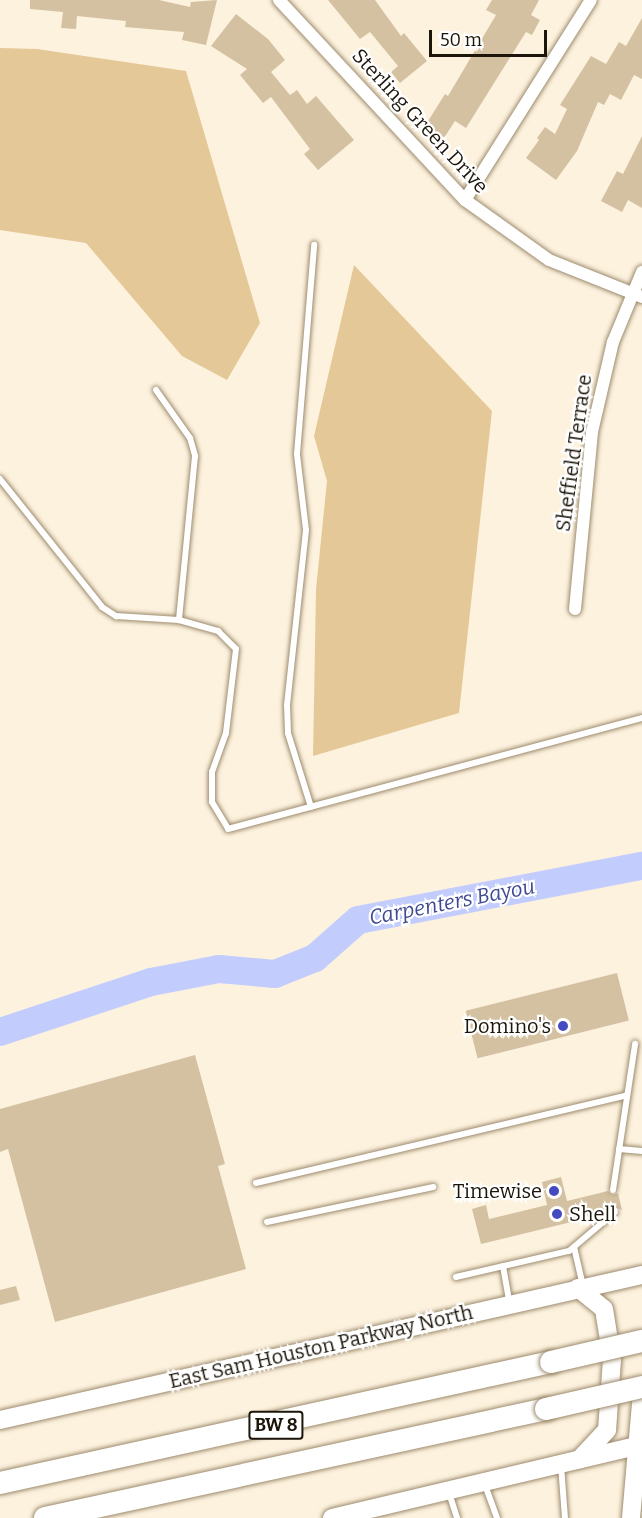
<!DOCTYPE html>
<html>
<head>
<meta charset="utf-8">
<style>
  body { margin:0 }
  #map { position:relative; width:642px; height:1518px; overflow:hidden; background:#fdf2de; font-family:Bitter,serif }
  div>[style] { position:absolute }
  .green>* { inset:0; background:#e5c897 }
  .river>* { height:28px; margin:-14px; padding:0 14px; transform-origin:14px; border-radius:14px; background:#c2cdfe }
  .building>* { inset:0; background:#d4c1a2; transform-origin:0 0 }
  .roads { filter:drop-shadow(0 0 2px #9d8b6e) drop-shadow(0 0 2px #9d8b6e) }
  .service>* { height:6px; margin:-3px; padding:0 3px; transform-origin:3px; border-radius:3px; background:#fff }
  .minor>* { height:12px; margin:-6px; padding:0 6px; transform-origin:6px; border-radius:6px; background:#fff }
  .secondary>* { height:18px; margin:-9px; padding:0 9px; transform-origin:9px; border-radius:9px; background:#fff }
  .motorway>* { height:22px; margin:-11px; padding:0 11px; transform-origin:11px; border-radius:11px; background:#fff }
  .bridges { filter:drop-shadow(0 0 2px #9d8b6e) drop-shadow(0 0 2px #9d8b6e) }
  .motorway-bridge>* { height:22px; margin:-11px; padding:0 11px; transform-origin:11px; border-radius:11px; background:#fff }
  .dots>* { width:16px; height:16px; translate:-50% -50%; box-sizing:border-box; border:3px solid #fff; border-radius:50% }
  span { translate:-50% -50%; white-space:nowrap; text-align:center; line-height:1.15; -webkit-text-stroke:4.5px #fff; paint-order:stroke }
  .shield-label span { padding:2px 4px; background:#fff; border:2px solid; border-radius:4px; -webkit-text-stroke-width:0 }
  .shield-label { font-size:18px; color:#1c150a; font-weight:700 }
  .street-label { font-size:20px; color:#1c150a }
  .poi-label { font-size:20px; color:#1c150a }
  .right { translate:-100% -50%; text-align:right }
  .left { translate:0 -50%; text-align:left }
  .water-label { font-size:21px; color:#3f4990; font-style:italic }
  .scale { position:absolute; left:429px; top:30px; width:118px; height:27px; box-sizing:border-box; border:3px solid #1c150a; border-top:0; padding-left:8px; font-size:18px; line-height:21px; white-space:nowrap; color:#1c150a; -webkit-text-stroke:4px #fff; paint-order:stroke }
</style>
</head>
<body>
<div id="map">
  <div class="green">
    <i style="clip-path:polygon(0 48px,37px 49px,186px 71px,260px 323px,227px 380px,182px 356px,86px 243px,0 230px)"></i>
    <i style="clip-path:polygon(354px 265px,492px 411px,459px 713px,313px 756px,316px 589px,327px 481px,314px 436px)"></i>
  </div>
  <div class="river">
    <i style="left:0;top:1032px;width:159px;rotate:-18.3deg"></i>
    <i style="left:151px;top:982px;width:69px;rotate:-10.8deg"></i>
    <i style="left:219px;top:969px;width:56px;rotate:5.1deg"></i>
    <i style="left:275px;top:974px;width:43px;rotate:-21.8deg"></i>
    <i style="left:315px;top:958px;width:57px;rotate:-41.5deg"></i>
    <i style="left:358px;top:920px;width:289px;rotate:-10.8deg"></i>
  </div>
  <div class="building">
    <i style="clip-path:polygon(30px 0,159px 0,190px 7px,191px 2px,217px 0,206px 45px,182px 40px,184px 32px,125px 27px,126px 21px,77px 16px,76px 29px,61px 28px,63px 12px,30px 9px)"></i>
    <i style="clip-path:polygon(328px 0,375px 0,401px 36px,404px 33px,427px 61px,400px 83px,391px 72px,398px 66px,370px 32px,360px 39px)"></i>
    <i style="clip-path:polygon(492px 0,539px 0,531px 15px,540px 20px,532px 35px,526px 32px,466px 128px,455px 121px,444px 138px,425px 126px,445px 94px,448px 96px,496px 15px,486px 10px)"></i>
    <i style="clip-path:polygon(236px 14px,268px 39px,285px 60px,271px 72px,290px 95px,297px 90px,307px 104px,316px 96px,354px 140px,318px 170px,304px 154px,310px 149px,271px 97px,263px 103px,240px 75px,247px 69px,211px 46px)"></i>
    <i style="clip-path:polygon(642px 18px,642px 79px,634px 75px,621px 100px,610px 94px,604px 105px,598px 102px,577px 151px,556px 180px,526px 158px,539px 140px,537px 138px,545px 127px,555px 134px,567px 109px,560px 105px,591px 56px,606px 64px,619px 42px,626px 46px)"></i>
    <i style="clip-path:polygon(642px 136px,642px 208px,628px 200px,622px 212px,601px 201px,617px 171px,623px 174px)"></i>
    <i style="left:617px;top:973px;width:49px;height:156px;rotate:76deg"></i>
    <i style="clip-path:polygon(195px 1055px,225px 1164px,218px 1166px,246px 1269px,55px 1322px,8px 1149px,0 1152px,0 1109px)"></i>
    <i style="clip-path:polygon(561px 1177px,567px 1201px,608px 1191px,612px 1195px,618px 1193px,622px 1210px,614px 1207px,604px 1214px,481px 1244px,472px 1209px,486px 1205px,489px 1219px,547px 1205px,542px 1182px)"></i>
    <i style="clip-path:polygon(16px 1286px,20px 1300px,0 1305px,0 1290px)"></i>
  </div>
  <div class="roads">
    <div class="service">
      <i style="left:156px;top:390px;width:59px;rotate:54.7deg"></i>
      <i style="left:190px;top:438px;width:19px;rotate:74deg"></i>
      <i style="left:195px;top:456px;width:165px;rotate:95.6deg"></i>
      <i style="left:0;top:479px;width:164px;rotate:51.4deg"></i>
      <i style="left:102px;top:607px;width:17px;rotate:33deg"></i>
      <i style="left:116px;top:616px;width:63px;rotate:3.6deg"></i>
      <i style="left:179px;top:620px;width:41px;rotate:15.8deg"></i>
      <i style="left:218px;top:631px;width:25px;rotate:45deg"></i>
      <i style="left:236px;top:649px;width:85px;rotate:96.8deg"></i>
      <i style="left:226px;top:733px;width:41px;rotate:109.7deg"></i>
      <i style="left:212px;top:772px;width:30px;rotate:90deg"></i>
      <i style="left:212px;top:802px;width:31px;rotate:59deg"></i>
      <i style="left:228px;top:829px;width:429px;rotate:-15deg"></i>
      <i style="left:311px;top:807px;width:77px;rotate:-107.3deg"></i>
      <i style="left:288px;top:733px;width:28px;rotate:-92deg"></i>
      <i style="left:287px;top:705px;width:176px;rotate:-83.8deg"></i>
      <i style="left:306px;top:530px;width:77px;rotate:-96.8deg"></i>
      <i style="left:297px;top:454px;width:210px;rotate:-85.3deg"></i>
      <i style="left:619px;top:1149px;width:23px;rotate:5deg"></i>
      <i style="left:256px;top:1183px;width:381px;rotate:-13.3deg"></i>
      <i style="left:613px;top:1190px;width:148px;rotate:-81.4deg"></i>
      <i style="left:267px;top:1222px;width:170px;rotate:-11.9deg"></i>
      <i style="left:574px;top:1247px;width:40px;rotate:77deg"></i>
      <i style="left:503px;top:1266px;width:39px;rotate:80deg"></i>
      <i style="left:456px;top:1277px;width:116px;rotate:-13deg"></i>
      <i style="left:569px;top:1251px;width:60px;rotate:-40.3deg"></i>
      <i style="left:561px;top:1465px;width:53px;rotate:85.7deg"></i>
      <i style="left:485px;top:1485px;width:35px;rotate:70deg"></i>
      <i style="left:449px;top:1493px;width:26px;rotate:72deg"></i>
    </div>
    <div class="minor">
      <i style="left:279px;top:0;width:273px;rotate:47.1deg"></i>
      <i style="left:465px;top:200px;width:103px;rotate:35.5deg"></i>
      <i style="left:549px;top:260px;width:100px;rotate:21.7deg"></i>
      <i style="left:465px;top:200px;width:236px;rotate:-57.8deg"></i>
      <i style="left:575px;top:609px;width:178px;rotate:-84.5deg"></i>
      <i style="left:592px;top:432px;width:92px;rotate:-76.9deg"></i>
      <i style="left:613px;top:342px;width:76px;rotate:-67.5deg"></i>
    </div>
    <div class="secondary">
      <i style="left:578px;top:1288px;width:33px;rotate:39deg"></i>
      <i style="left:604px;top:1309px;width:51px;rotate:80.9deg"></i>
      <i style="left:612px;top:1359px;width:71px;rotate:94deg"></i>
      <i style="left:607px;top:1430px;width:40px;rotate:133deg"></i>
      <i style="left:0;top:1420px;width:658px;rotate:-12.73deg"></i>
      <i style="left:332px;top:1518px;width:318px;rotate:-13.3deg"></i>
      <i style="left:631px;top:1518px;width:125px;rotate:-85deg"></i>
    </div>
    <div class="motorway">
      <i style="left:0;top:1483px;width:564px;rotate:-12.39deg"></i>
      <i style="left:45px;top:1518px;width:513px;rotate:-12.27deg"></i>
    </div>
  </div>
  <div class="bridges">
    <div class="motorway-bridge">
      <i style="left:551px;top:1362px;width:93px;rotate:-13deg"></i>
      <i style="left:546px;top:1409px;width:98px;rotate:-12.9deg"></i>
    </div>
  </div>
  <div class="dots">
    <i style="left:563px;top:1026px;background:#444abf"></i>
    <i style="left:554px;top:1191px;background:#444abf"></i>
    <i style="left:557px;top:1214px;background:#444abf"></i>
  </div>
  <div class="shield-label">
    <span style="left:276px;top:1425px">BW 8</span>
  </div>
  <div class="street-label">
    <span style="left:420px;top:121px;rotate:47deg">Sterling Green Drive</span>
    <span style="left:574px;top:453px;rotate:-82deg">Sheffield Terrace</span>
    <span style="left:321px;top:1347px;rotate:-13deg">East Sam Houston Parkway North</span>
  </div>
  <div class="poi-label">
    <span class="right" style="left:551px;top:1026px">Domino's</span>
    <span class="right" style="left:542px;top:1191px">Timewise</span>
    <span class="left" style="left:569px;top:1214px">Shell</span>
  </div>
  <div class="water-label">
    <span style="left:452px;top:902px;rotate:-11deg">Carpenters Bayou</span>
  </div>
  <div class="scale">50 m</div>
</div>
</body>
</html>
